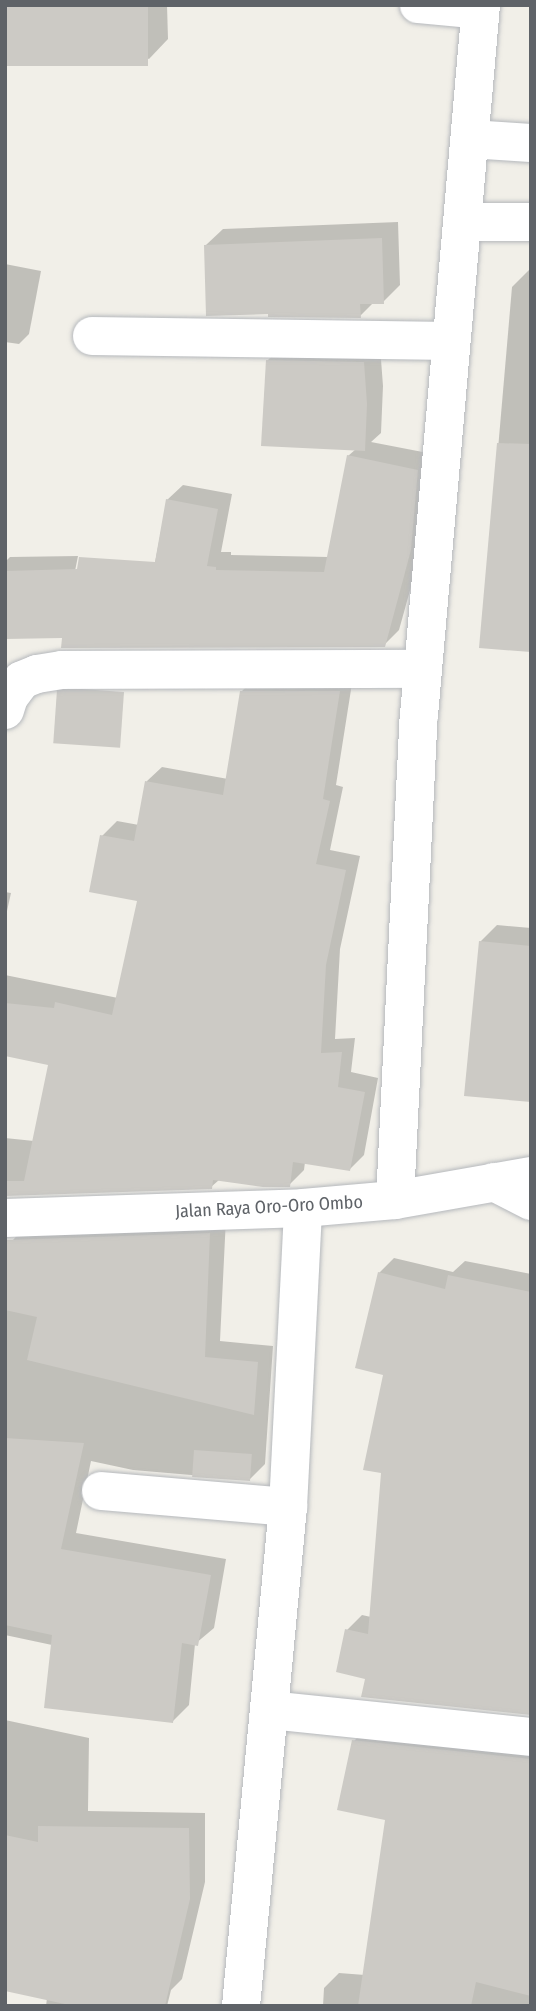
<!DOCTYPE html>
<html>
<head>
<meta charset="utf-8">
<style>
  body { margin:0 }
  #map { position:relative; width:536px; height:2011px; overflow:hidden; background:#f1efe8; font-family:"Fira Sans Condensed",sans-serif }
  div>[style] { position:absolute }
  .shadow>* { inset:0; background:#0003 }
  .building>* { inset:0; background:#cccac5; transform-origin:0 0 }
  .roads { filter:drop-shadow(0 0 2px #b5b8bc) drop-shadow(0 0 2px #b5b8bc) }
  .lane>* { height:35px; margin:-17.5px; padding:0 17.5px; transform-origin:17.5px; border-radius:17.5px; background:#fff }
  .street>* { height:38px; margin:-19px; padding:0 19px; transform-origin:19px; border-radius:19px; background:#fff }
  .secondary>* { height:38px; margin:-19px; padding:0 19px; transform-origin:19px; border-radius:19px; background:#fff }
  span { translate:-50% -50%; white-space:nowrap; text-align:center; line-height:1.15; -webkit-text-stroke:7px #fff; paint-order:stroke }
  .street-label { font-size:18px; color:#5f6368 }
  .frame { position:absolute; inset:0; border:7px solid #5f6368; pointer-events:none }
</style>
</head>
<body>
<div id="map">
  <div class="shadow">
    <i style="clip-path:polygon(5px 5px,167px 5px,168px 39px,149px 59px)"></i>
    <i style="clip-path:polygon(398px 222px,400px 285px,383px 302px,374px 302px,360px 316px,206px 245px,223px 229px)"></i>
    <i style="clip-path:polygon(5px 264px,41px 271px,29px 334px,19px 344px,5px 342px)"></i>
    <i style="clip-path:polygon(531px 268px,531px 650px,481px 646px,512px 287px)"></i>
    <i style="clip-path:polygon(284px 344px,380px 346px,383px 386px,381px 433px,371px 442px,433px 454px,426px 533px,399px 630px,384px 645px,139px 646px,167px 500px,183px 485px,232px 494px,221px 552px,231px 552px,231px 555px,329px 557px,348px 456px,356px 449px,267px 361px)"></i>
    <i style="clip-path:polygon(78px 556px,65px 621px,5px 637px,5px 562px,10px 557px)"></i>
    <i style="clip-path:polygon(256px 677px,353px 677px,336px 785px,343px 787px,330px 850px,360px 856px,340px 949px,335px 1039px,355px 1038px,351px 1072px,378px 1078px,364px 1155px,349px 1170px,305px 1162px,304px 1170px,289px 1185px,219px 1180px,211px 1187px,5px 1194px,5px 1138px,34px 1141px,51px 1064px,5px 1054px,5px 975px,118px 998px,139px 900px,102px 836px,117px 821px,139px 825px,147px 781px,162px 767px,228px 779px,241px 692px)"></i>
    <i style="clip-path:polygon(5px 892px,11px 893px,5px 920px)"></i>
    <i style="clip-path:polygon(497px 925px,531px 928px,531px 1101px,480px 942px)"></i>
    <i style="clip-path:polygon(226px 1218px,220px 1341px,273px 1346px,265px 1464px,249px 1480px,133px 1470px,91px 1461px,76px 1533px,226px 1559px,214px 1628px,195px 1644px,189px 1705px,173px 1721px,52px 1645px,5px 1635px,5px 1272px,12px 1241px,28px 1224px)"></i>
    <i style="clip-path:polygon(394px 1258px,453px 1272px,465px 1261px,531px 1274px,531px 1713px,367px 1677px,347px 1630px,362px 1615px,371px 1617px,383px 1472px,386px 1373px,379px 1273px)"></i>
    <i style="clip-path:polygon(5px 1720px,89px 1738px,88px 1811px,205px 1813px,205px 1882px,182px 1979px,171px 1990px,167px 2006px,46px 2006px,47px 1998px,5px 1989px)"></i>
    <i style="clip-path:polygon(369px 1726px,531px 1743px,531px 2006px,323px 2006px,324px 1988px,339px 1973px,365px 1975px,387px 1818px,354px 1741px)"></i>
  </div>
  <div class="building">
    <i style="left:5px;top:5px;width:143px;height:61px"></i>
    <i style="clip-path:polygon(382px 238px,384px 304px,360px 304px,361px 318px,268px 317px,268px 314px,206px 316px,204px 245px)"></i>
    <i style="clip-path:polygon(266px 360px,364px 362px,367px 404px,365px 451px,261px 446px)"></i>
    <i style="clip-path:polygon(497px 443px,531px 444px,531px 652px,479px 648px)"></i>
    <i style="clip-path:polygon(347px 455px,418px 470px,411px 550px,385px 647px,61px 648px,62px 638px,5px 639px,5px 571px,77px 569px,79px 557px,155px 562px,166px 499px,218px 509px,207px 566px,216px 567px,216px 570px,324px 572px)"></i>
    <i style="clip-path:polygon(240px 691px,340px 691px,323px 799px,330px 801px,316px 864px,346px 870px,326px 965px,321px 1053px,342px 1052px,338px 1087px,365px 1092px,350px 1171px,293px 1162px,290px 1187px,263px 1187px,213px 1180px,212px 1189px,5px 1196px,5px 1181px,24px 1181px,48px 1065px,5px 1056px,5px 1003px,54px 1008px,55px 1002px,112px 1015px,137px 901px,89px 892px,100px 835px,134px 841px,145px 781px,223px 795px)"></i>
    <i style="left:124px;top:692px;width:56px;height:67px;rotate:94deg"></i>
    <i style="clip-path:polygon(479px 941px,531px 946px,531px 1102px,464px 1096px)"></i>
    <i style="clip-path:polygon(210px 1233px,205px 1357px,258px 1362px,254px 1415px,27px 1360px,37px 1317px,5px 1310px,5px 1240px)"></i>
    <i style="clip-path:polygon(378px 1272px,445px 1289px,448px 1275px,531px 1292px,531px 1715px,361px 1697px,365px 1679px,336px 1672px,345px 1629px,368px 1634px,381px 1473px,363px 1470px,383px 1375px,355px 1368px)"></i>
    <i style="clip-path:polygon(5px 1438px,84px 1443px,61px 1549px,211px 1575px,198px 1646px,182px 1643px,173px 1723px,44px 1708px,52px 1635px,5px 1625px)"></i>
    <i style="left:194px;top:1450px;width:58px;height:27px;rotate:4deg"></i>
    <i style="clip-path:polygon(352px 1740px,531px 1759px,531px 1996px,476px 1982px,471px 2006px,358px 2006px,385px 1820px,337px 1810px)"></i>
    <i style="clip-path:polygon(38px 1826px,189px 1828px,190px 1899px,165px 2006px,74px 2006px,5px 1991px,5px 1835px,38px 1842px)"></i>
  </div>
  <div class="roads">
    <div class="lane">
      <i style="left:417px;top:5px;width:64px;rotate:5.4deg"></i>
    </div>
    <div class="street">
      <i style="left:470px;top:139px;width:61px;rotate:3.8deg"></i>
      <i style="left:464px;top:222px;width:67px"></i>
      <i style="left:92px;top:336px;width:359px;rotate:0.8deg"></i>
      <i style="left:5px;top:710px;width:14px;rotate:-73deg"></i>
      <i style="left:9px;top:697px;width:21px;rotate:-53deg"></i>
      <i style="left:22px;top:680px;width:16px;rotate:-22deg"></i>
      <i style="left:37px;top:674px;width:25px;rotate:-9deg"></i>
      <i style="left:62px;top:670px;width:361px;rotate:-0.2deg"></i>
      <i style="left:494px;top:1182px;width:42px;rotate:27.2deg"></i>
      <i style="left:395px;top:1200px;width:486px;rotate:-87.2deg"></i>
      <i style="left:419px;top:715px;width:713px;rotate:-85.01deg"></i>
      <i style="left:101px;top:1491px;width:188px;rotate:4.9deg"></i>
      <i style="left:270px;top:1710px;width:262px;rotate:5.9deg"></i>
      <i style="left:241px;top:2006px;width:501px;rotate:-84.62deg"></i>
      <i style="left:288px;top:1507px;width:299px;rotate:-87.1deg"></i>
    </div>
    <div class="secondary">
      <i style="left:5px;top:1218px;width:298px;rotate:-1.9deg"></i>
      <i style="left:303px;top:1208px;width:92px;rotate:-5deg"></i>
      <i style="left:395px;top:1200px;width:138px;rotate:-10deg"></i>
    </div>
  </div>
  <div class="street-label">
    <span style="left:269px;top:1207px;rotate:-3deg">Jalan Raya Oro-Oro Ombo</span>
  </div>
  <div class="frame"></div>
</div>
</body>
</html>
